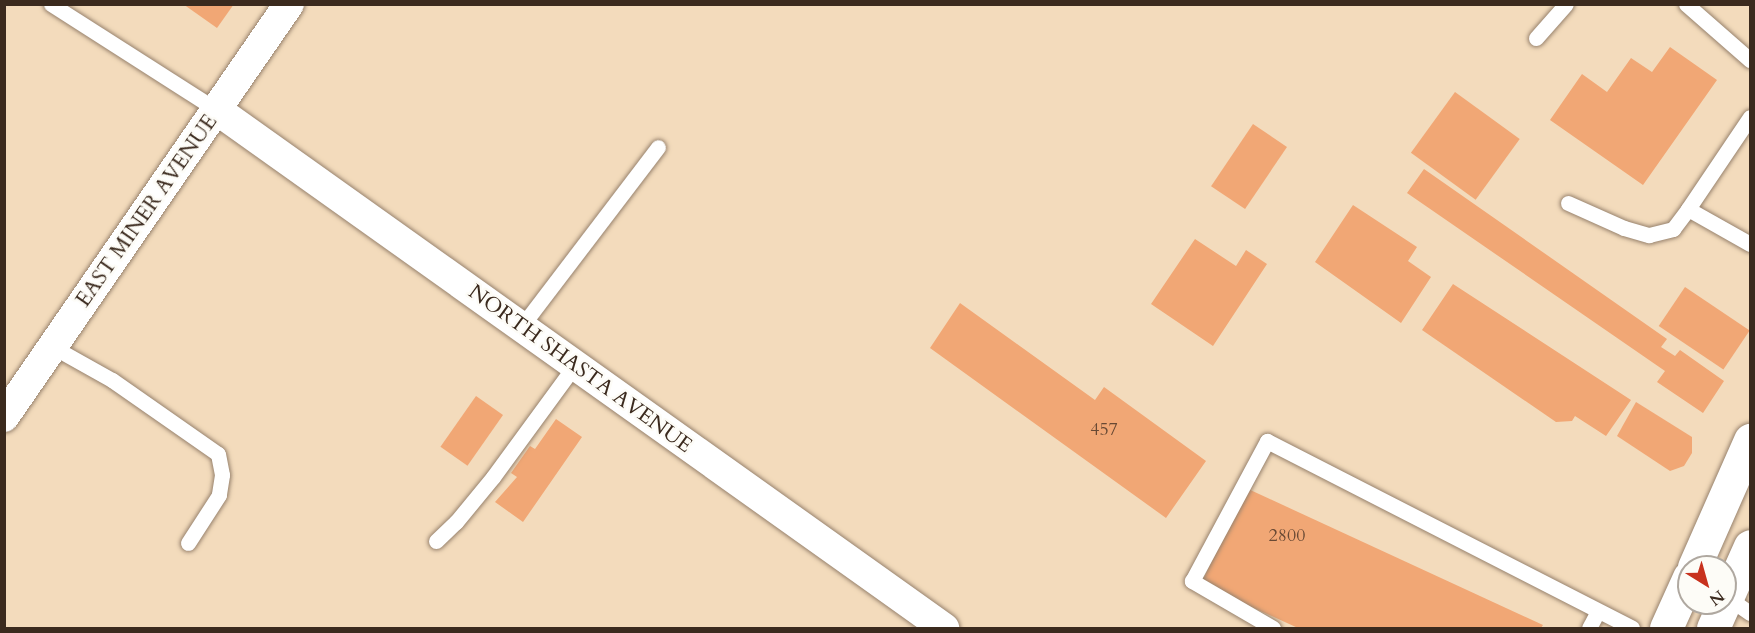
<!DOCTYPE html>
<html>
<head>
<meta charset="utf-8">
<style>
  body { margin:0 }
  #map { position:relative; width:1755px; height:633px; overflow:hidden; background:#f3dbbc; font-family:Cardo,serif }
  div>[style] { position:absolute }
  .building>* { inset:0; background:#f1a775; transform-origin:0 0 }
  .roads { filter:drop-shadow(0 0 2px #97826d) drop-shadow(0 0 2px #97826d) }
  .lane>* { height:15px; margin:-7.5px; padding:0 7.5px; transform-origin:7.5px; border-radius:7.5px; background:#fff }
  .street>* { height:30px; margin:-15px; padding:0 15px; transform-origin:15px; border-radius:15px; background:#fff }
  .secondary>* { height:33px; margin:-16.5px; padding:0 16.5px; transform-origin:16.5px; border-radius:16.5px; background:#fff }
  span { translate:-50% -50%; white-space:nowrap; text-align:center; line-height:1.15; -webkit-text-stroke:5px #fdfcf7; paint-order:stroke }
  .number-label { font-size:18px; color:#684934 }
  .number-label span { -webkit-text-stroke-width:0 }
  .street-label { font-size:21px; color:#3b2a1e }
  .frame { position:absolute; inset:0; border:6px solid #3b2a1e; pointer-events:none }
  .north { position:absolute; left:1677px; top:555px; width:60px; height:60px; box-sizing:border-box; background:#fdfcf7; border:2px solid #afa8a0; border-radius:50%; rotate:143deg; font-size:16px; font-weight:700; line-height:24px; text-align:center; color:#3b2a1e }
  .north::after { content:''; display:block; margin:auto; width:21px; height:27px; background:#c8321e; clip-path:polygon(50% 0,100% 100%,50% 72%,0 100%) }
</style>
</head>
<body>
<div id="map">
  <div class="building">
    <i style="clip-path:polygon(183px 4px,234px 4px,217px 28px)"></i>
    <i style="clip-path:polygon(1670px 47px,1717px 80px,1643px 185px,1550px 120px,1582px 74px,1607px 92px,1631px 58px,1652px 72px)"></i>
    <i style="left:1455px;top:92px;width:80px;height:75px;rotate:36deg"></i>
    <i style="left:1253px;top:124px;width:41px;height:75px;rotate:34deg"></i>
    <i style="clip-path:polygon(1424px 169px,1667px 339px,1661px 347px,1675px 356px,1680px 350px,1724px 381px,1703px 413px,1657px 382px,1665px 371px,1407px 193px)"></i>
    <i style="clip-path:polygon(1353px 205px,1417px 247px,1408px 261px,1431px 277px,1401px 323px,1315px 262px)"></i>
    <i style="clip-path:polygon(1195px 239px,1236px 266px,1246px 250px,1267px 264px,1213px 346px,1151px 304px)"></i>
    <i style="clip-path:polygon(1453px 284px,1631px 400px,1606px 436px,1575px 416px,1572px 421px,1556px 422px,1422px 330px)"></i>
    <i style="left:1685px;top:287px;width:78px;height:47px;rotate:34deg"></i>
    <i style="clip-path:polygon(960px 303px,1095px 400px,1104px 387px,1206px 461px,1166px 518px,930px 348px)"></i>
    <i style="left:476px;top:396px;width:33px;height:62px;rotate:35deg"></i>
    <i style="clip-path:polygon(1636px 402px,1692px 437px,1692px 453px,1684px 466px,1670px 471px,1617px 436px)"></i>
    <i style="clip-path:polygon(556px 419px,582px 437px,523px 522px,495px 502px,517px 477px,511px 473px,530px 446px,535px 449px)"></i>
    <i style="clip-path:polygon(1246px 488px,1543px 625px,1541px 628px,1298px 628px,1201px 584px)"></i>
  </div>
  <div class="roads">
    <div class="lane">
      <i style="left:51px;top:4px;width:197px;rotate:32.6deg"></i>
      <i style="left:1686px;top:4px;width:85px;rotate:41.2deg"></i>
      <i style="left:1536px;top:38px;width:45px;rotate:-48.6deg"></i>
      <i style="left:1750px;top:117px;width:111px;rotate:124deg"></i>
      <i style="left:1688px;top:209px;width:71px;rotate:29.4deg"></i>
      <i style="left:1568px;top:203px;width:61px;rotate:24.1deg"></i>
      <i style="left:1624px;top:228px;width:26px;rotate:16deg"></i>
      <i style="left:1649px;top:235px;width:25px;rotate:-14deg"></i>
      <i style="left:1673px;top:229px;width:25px;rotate:-53deg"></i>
      <i style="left:521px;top:327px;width:226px;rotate:-52.7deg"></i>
      <i style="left:53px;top:347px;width:68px;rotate:29.2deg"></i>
      <i style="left:112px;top:380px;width:129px;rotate:34.9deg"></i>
      <i style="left:218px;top:454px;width:21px;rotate:79deg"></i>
      <i style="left:222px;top:475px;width:20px;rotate:99deg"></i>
      <i style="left:219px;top:495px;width:57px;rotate:122.9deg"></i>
      <i style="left:436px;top:541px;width:28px;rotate:-44deg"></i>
      <i style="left:456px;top:522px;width:58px;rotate:-50.6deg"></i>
      <i style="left:493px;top:477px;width:139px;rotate:-53.8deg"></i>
      <i style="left:1727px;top:597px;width:28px;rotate:35deg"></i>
      <i style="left:1273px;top:628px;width:94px;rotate:-149.9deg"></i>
      <i style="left:1192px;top:581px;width:159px;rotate:-61.8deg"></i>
      <i style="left:1267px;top:441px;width:410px;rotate:27.1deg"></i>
      <i style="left:1589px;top:628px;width:17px;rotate:-62deg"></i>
    </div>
    <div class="street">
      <i style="left:217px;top:110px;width:893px;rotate:35.47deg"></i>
      <i style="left:4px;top:417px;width:502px;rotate:-55.39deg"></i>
    </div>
    <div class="secondary">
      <i style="left:1694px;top:567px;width:139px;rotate:-66.2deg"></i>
      <i style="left:1725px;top:602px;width:61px;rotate:-65.9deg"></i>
      <i style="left:1666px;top:628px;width:56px;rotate:-65.7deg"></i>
      <i style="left:1713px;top:628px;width:27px;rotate:-66deg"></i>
    </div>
  </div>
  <div class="number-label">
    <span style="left:1104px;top:430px">457</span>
    <span style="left:1287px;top:536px">2800</span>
  </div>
  <div class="street-label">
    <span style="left:147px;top:211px;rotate:-55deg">EAST MINER AVENUE</span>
    <span style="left:580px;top:369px;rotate:36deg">NORTH SHASTA AVENUE</span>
  </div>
  <div class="frame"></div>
  <div class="north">N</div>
</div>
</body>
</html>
